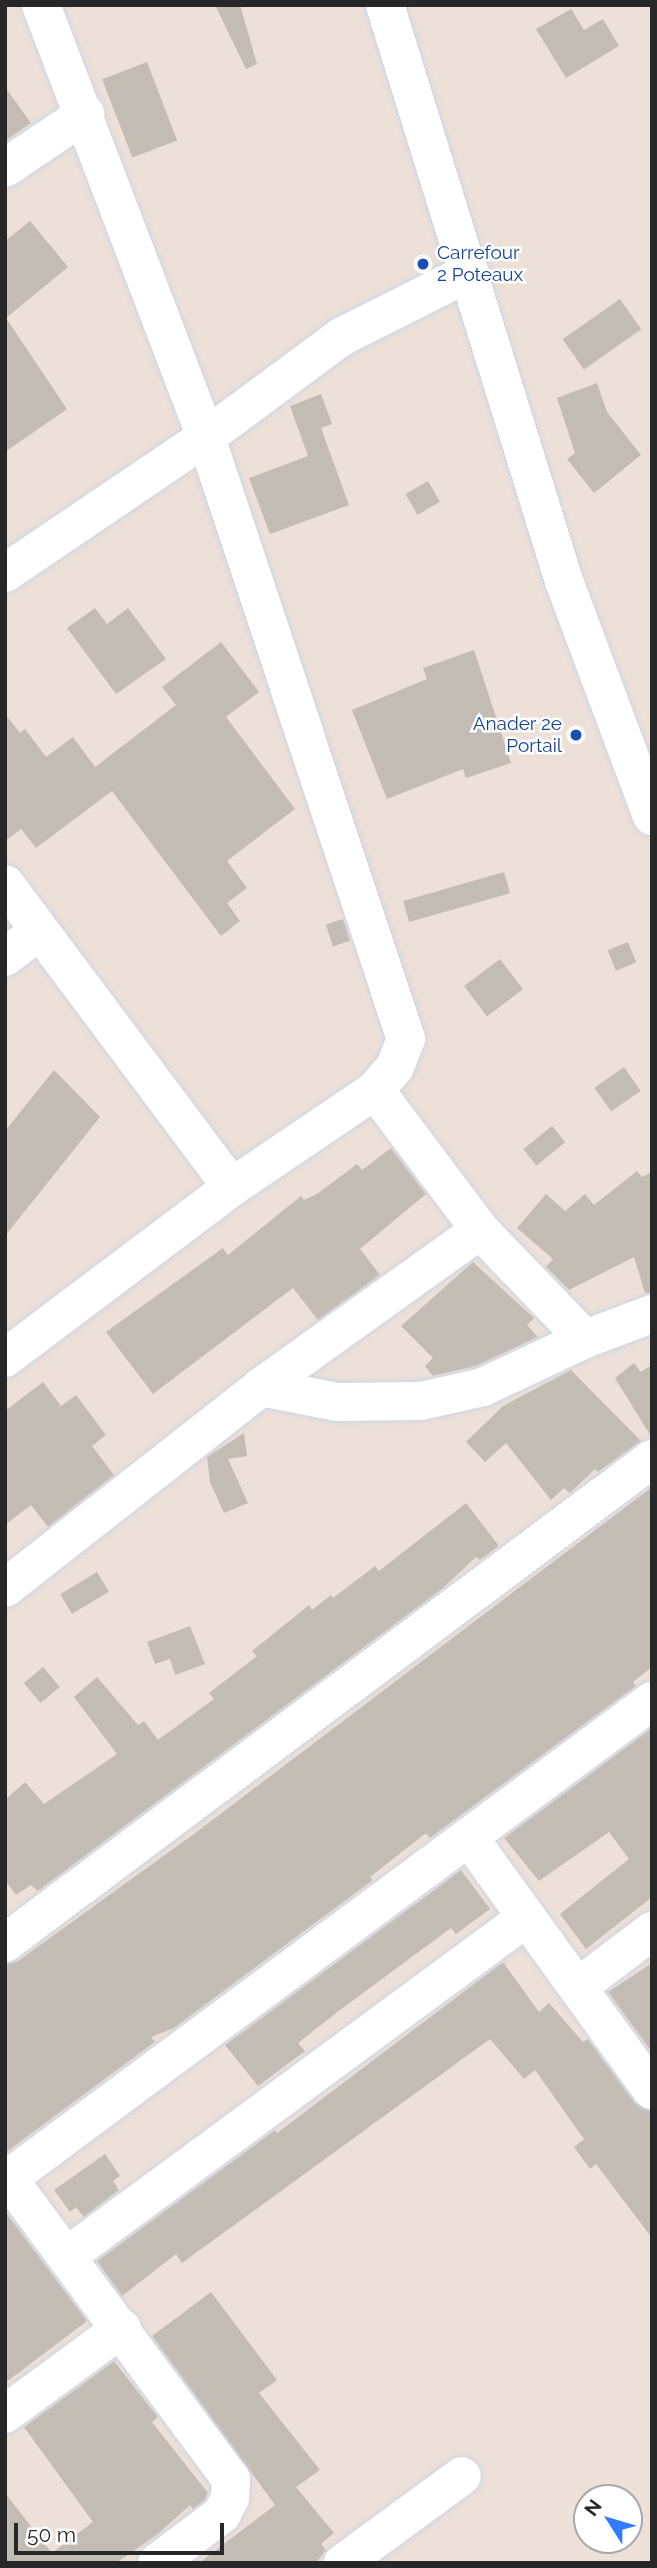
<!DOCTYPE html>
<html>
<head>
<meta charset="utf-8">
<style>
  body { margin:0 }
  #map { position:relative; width:657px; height:2568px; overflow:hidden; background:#ece0d8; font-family:Raleway,sans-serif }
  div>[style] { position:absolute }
  .building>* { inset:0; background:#c3bcb4; transform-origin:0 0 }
  .roads { filter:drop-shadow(0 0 2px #ced5e3) drop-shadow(0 0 2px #ced5e3) }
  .minor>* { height:38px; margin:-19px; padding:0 19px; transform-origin:19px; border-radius:19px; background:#fff }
  .dots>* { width:19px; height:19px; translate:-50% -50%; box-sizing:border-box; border:4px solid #fff; border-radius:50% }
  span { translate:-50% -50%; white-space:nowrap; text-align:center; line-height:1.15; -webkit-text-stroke:5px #fff; paint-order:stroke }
  .transit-label { font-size:19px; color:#164399 }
  .left { translate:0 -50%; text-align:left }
  .right { translate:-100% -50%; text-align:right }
  .frame { position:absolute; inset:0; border:7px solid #282828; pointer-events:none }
  .north { position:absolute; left:573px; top:2484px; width:70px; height:70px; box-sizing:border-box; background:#fff; border:2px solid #a9a9a9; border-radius:50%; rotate:307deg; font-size:19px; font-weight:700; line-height:28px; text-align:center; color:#282828 }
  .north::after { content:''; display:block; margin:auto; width:24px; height:32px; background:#327bff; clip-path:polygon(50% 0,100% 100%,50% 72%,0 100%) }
  .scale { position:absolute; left:14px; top:2523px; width:210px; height:32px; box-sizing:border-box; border:4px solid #282828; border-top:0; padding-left:9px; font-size:21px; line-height:24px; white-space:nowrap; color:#282828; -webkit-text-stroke:5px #fff; paint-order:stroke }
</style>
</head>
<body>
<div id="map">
  <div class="building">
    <i style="clip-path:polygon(215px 5px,240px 5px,257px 64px,246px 69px)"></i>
    <i style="clip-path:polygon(571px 9px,584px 30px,603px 19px,619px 46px,566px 78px,536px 29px)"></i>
    <i style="left:147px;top:62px;width:84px;height:48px;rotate:69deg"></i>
    <i style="clip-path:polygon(5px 87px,31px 123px,5px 141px)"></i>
    <i style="clip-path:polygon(30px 221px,68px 267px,6px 318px,67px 409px,5px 452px,5px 241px)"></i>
    <i style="left:620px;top:299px;width:37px;height:70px;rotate:55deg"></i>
    <i style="clip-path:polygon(597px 383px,607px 412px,641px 455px,594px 493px,567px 459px,575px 453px,557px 398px)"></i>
    <i style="clip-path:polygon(321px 394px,332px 424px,321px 428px,349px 505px,270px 534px,249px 478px,308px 456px,290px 406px)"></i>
    <i style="left:428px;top:481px;width:24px;height:26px;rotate:60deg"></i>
    <i style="clip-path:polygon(95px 608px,107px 624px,128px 608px,166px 659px,116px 694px,67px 628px)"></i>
    <i style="clip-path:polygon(221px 642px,259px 692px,226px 717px,295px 809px,227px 861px,247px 888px,227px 903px,240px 921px,221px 936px,112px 791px,36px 848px,21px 829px,5px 841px,5px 714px,20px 733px,25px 729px,46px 757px,73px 737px,95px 767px,176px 705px,162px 687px)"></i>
    <i style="clip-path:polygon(474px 650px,511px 763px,466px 778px,463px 769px,387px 799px,352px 710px,427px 679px,423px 668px)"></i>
    <i style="left:504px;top:872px;width:22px;height:105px;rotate:74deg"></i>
    <i style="left:343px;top:919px;width:23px;height:18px;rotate:72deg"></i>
    <i style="left:628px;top:942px;width:22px;height:22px;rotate:68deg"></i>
    <i style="left:500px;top:959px;width:38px;height:45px;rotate:53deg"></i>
    <i style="left:624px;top:1067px;width:29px;height:36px;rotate:55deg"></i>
    <i style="clip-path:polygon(54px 1070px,100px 1117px,5px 1236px,5px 1131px)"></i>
    <i style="left:552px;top:1126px;width:21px;height:37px;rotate:51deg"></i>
    <i style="clip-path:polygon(391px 1148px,426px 1194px,360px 1249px,380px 1275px,318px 1320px,293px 1288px,153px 1394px,106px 1332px,223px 1248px,228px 1255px,301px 1196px,304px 1200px,317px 1194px,357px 1164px,362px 1170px)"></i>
    <i style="clip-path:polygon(637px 1171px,642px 1177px,652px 1172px,652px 1293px,645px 1293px,634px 1257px,569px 1290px,546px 1267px,553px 1259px,517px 1228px,546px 1194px,565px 1211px,585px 1194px,594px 1205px)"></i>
    <i style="clip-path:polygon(473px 1262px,534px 1318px,527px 1325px,538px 1337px,476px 1366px,433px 1376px,425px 1366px,433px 1358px,401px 1326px)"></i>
    <i style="clip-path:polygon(634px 1363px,641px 1372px,652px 1365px,652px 1438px,615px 1378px)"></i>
    <i style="clip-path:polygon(571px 1370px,641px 1441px,598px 1472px,595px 1469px,570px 1493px,564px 1488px,551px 1500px,506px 1443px,485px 1462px,466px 1442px,503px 1406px)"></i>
    <i style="clip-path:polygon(43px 1382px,61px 1406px,76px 1395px,106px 1435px,92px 1446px,114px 1475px,48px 1527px,31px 1505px,5px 1525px,5px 1411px)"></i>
    <i style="clip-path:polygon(244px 1433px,247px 1456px,228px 1459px,248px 1503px,224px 1513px,210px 1482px,207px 1457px)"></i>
    <i style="clip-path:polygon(652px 1487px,652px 1667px,633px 1682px,636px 1686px,430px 1838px,426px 1833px,370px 1877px,373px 1880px,174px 2028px,151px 2037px,155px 2042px,5px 2153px,5px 1964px,18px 1961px,198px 1831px)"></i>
    <i style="clip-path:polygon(466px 1503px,499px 1546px,480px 1560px,476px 1557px,442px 1589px,38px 1891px,31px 1885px,16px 1895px,5px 1880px,5px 1800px,25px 1782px,44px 1804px,117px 1754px,74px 1697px,97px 1677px,138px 1725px,144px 1721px,158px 1740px,214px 1699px,209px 1693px,257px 1656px,252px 1651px,309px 1605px,312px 1610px,331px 1595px,333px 1598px,375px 1566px,379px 1571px)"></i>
    <i style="left:97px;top:1572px;width:23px;height:43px;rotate:59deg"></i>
    <i style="clip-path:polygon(190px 1626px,205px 1664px,175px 1675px,170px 1659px,155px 1664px,147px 1642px)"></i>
    <i style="left:43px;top:1667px;width:26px;height:25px;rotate:50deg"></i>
    <i style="clip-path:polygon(652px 1728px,652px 1897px,586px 1949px,560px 1914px,629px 1859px,609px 1832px,539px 1881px,504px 1838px)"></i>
    <i style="clip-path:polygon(461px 1870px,490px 1909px,456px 1934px,451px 1928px,340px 2010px,298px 2043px,305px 2051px,258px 2086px,225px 2045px)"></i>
    <i style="clip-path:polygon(503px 1962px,539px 2012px,549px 2003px,583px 2042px,588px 2039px,635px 2103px,652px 2111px,652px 2238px,596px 2164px,590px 2169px,574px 2147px,584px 2139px,535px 2070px,524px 2079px,490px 2039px,182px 2263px,176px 2254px,122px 2296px,97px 2261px,275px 2130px,277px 2133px)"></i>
    <i style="clip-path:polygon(652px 1963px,652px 2052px,608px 1992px)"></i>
    <i style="clip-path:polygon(105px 2154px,120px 2176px,113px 2181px,119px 2190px,84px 2217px,76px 2207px,70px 2212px,54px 2190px)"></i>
    <i style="clip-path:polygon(5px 2211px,87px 2321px,5px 2383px)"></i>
    <i style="clip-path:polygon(211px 2292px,277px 2380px,259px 2393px,320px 2470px,296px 2487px,334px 2533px,321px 2544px,326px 2550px,316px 2563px,199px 2563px,275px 2505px,152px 2336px)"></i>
    <i style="clip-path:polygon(114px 2361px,158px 2417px,152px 2422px,208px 2493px,205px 2500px,193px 2509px,190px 2505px,158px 2534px,116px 2563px,5px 2563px,5px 2493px,52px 2553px,93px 2522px,24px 2427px)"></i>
  </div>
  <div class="roads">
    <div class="minor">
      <i style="left:385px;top:5px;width:603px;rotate:72.74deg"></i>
      <i style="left:564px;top:581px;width:251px;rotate:69.5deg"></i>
      <i style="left:5px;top:168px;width:97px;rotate:-34deg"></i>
      <i style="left:5px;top:573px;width:243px;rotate:-34.1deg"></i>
      <i style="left:206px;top:437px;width:168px;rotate:-36.5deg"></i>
      <i style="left:341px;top:337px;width:144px;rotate:-26.7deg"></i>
      <i style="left:5px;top:884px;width:379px;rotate:53.2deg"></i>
      <i style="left:5px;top:957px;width:43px;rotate:-37.4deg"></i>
      <i style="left:375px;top:1090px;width:175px;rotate:53.1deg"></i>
      <i style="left:480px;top:1230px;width:151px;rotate:46.1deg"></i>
      <i style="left:5px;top:1358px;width:284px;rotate:-37deg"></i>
      <i style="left:232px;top:1187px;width:173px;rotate:-34.1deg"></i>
      <i style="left:375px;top:1090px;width:30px;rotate:-49deg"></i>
      <i style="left:395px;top:1067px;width:30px;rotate:-69deg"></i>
      <i style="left:406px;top:1039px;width:634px;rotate:-108.38deg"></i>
      <i style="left:206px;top:437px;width:462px;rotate:-110.9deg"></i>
      <i style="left:261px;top:1387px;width:77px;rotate:11.2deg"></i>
      <i style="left:337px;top:1402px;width:84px;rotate:-0.7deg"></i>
      <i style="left:421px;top:1401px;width:64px;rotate:-12.7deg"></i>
      <i style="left:483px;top:1387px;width:113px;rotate:-25.2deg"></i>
      <i style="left:585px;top:1339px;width:72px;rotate:-20.5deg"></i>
      <i style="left:5px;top:1588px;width:325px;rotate:-38.1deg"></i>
      <i style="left:261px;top:1387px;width:269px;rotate:-35.6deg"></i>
      <i style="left:470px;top:1839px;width:310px;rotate:54.1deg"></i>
      <i style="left:5px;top:1943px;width:808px;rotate:-36.8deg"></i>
      <i style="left:578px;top:1987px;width:93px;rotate:-37.1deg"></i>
      <i style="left:5px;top:2174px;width:380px;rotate:53.5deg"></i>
      <i style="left:231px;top:2479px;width:19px;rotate:93deg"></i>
      <i style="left:230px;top:2498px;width:18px;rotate:117deg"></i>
      <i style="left:222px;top:2514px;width:81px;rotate:143deg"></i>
      <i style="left:5px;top:2181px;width:806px;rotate:-36.57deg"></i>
      <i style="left:67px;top:2256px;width:570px;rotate:-36.37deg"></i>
      <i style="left:5px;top:2414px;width:145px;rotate:-36.3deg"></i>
      <i style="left:343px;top:2563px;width:147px;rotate:-36.2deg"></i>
    </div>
  </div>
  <div class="dots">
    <i style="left:423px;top:264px;background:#1a4fb4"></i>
    <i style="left:576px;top:735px;background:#1a4fb4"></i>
  </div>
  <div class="transit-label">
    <span class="left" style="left:437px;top:264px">Carrefour<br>2 Poteaux</span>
    <span class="right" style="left:562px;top:735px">Anader 2e<br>Portail</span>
  </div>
  <div class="frame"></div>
  <div class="north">N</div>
  <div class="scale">50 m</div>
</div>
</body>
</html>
